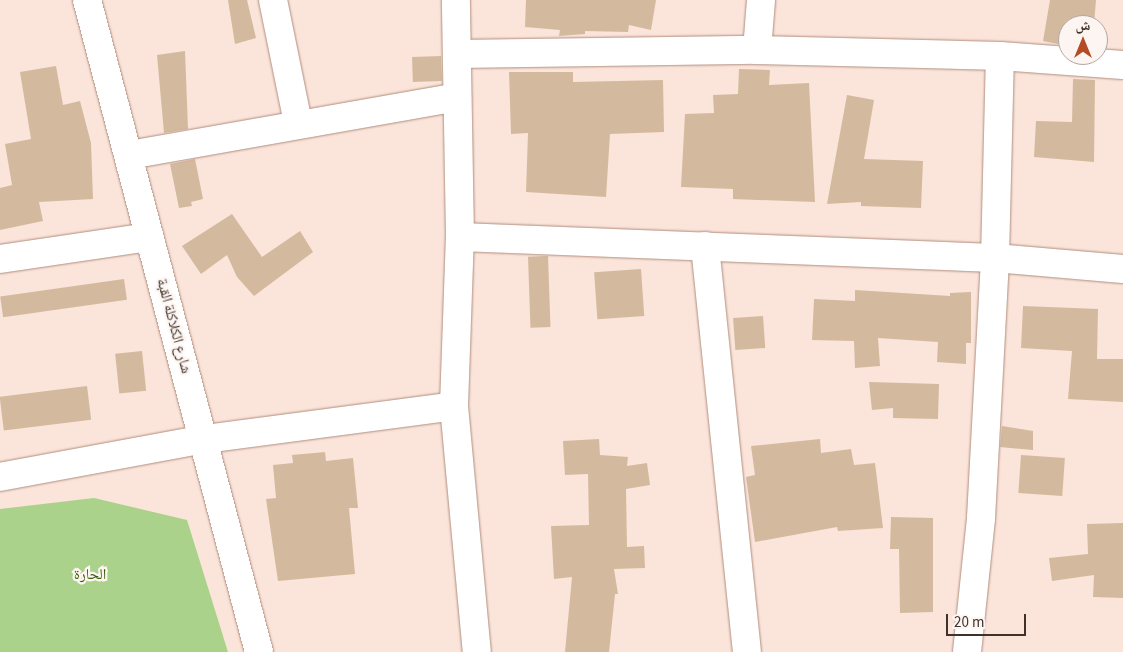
<!DOCTYPE html>
<html>
<head>
<meta charset="utf-8">
<style>
  body { margin:0 }
  #map { position:relative; width:1123px; height:652px; overflow:hidden; background:#fbe4da; font-family:"Source Sans 3","Noto Naskh Arabic",sans-serif }
  div>[style] { position:absolute }
  .green>* { inset:0; background:#aad28b }
  .building>* { inset:0; background:#d3ba9e; transform-origin:0 0 }
  .roads { filter:drop-shadow(0 0 1px #b08e7e) drop-shadow(0 0 1px #b08e7e) }
  .minor>* { height:28px; margin:-14px; padding:0 14px; transform-origin:14px; border-radius:14px; background:#fff }
  span { translate:-50% -50%; white-space:nowrap; text-align:center; line-height:1.15; -webkit-text-stroke:4.5px #fdf5f2; paint-order:stroke }
  .street-label { font-size:15px; color:#40322b }
  .park-label { font-size:15px; color:#396006 }
  .north { position:absolute; left:1058px; top:15px; width:50px; height:50px; box-sizing:border-box; background:#fdf5f2; border:1px solid #b1a7a2; border-radius:50%; rotate:0deg; font-size:14px; font-weight:700; line-height:20px; text-align:center; color:#40322b }
  .north::after { content:''; display:block; margin:auto; width:18px; height:22px; background:#b44d26; clip-path:polygon(50% 0,100% 100%,50% 72%,0 100%) }
  .scale { position:absolute; left:946px; top:614px; width:80px; height:22px; box-sizing:border-box; border:2px solid #40322b; border-top:0; padding-left:6px; font-size:15px; line-height:18px; white-space:nowrap; color:#40322b; -webkit-text-stroke:4px #fdf5f2; paint-order:stroke }
</style>
</head>
<body>
<div id="map">
  <div class="green">
    <i style="clip-path:polygon(94px 498px,187px 520px,228px 652px,0 652px,0 509px)"></i>
  </div>
  <div class="building">
    <i style="clip-path:polygon(228px 0,247px 0,256px 38px,235px 44px)"></i>
    <i style="clip-path:polygon(526px 0,656px 0,651px 30px,629px 25px,628px 32px,585px 31px,585px 34px,559px 36px,560px 30px,525px 27px)"></i>
    <i style="clip-path:polygon(1050px 0,1096px 0,1094px 24px,1067px 21px,1063px 45px,1043px 41px)"></i>
    <i style="clip-path:polygon(185px 51px,188px 129px,164px 133px,157px 55px)"></i>
    <i style="left:441px;top:56px;width:25px;height:29px;rotate:88deg"></i>
    <i style="clip-path:polygon(56px 66px,63px 105px,80px 101px,91px 143px,93px 199px,39px 202px,43px 221px,0 230px,0 188px,12px 185px,5px 144px,31px 139px,20px 72px)"></i>
    <i style="clip-path:polygon(739px 69px,770px 70px,769px 85px,809px 83px,815px 202px,733px 199px,733px 189px,681px 187px,685px 114px,714px 113px,713px 95px,738px 94px)"></i>
    <i style="clip-path:polygon(509px 72px,573px 72px,573px 82px,663px 80px,664px 132px,610px 134px,606px 197px,526px 192px,528px 133px,511px 134px)"></i>
    <i style="clip-path:polygon(1073px 79px,1095px 80px,1094px 162px,1034px 157px,1036px 121px,1072px 122px)"></i>
    <i style="clip-path:polygon(847px 95px,874px 100px,864px 159px,923px 161px,921px 208px,861px 206px,861px 202px,827px 204px)"></i>
    <i style="clip-path:polygon(195px 159px,203px 199px,191px 202px,192px 206px,179px 208px,170px 164px)"></i>
    <i style="clip-path:polygon(232px 214px,262px 257px,300px 231px,313px 252px,254px 296px,237px 277px,227px 255px,201px 274px,182px 246px)"></i>
    <i style="left:548px;top:256px;width:71px;height:20px;rotate:88deg"></i>
    <i style="left:641px;top:269px;width:47px;height:47px;rotate:86deg"></i>
    <i style="left:124px;top:279px;width:21px;height:125px;rotate:82deg"></i>
    <i style="clip-path:polygon(855px 290px,950px 296px,950px 293px,971px 292px,971px 343px,966px 343px,966px 364px,937px 362px,938px 342px,878px 338px,880px 366px,855px 368px,854px 341px,812px 340px,814px 299px,855px 301px)"></i>
    <i style="clip-path:polygon(1023px 306px,1098px 309px,1097px 359px,1123px 359px,1123px 402px,1068px 399px,1072px 351px,1021px 348px)"></i>
    <i style="left:763px;top:316px;width:32px;height:30px;rotate:86deg"></i>
    <i style="left:142px;top:351px;width:40px;height:27px;rotate:84deg"></i>
    <i style="clip-path:polygon(869px 382px,939px 384px,938px 419px,893px 418px,893px 408px,872px 410px)"></i>
    <i style="left:87px;top:386px;width:34px;height:88px;rotate:83deg"></i>
    <i style="clip-path:polygon(1002px 426px,1033px 431px,1033px 450px,1000px 447px)"></i>
    <i style="clip-path:polygon(599px 439px,600px 455px,628px 457px,627px 466px,647px 463px,650px 485px,626px 489px,627px 547px,644px 546px,645px 568px,614px 569px,618px 594px,615px 594px,609px 652px,565px 652px,572px 577px,554px 579px,551px 526px,589px 525px,588px 474px,565px 475px,563px 441px)"></i>
    <i style="clip-path:polygon(820px 439px,821px 453px,851px 449px,854px 465px,875px 463px,883px 528px,838px 531px,837px 527px,755px 542px,746px 477px,755px 475px,751px 446px)"></i>
    <i style="clip-path:polygon(325px 452px,326px 461px,353px 458px,358px 508px,349px 508px,355px 574px,278px 581px,266px 499px,276px 498px,273px 465px,293px 463px,292px 455px)"></i>
    <i style="left:1021px;top:455px;width:44px;height:38px;rotate:4deg"></i>
    <i style="clip-path:polygon(891px 517px,933px 518px,933px 612px,900px 613px,899px 549px,890px 549px)"></i>
    <i style="clip-path:polygon(1123px 523px,1123px 598px,1093px 597px,1094px 575px,1052px 581px,1049px 558px,1088px 554px,1087px 524px)"></i>
  </div>
  <div class="roads">
    <div class="minor">
      <i style="left:87px;top:0;width:674px;rotate:75.22deg"></i>
      <i style="left:273px;top:0;width:126px;rotate:78.5deg"></i>
      <i style="left:757px;top:50px;width:50px;rotate:-85.4deg"></i>
      <i style="left:457px;top:54px;width:300px;rotate:-0.8deg"></i>
      <i style="left:757px;top:50px;width:243px;rotate:1.4deg"></i>
      <i style="left:1000px;top:56px;width:123px;rotate:4.2deg"></i>
      <i style="left:129px;top:155px;width:333px;rotate:-10deg"></i>
      <i style="left:460px;top:237px;width:535px;rotate:2.25deg"></i>
      <i style="left:995px;top:258px;width:128px;rotate:4.9deg"></i>
      <i style="left:705px;top:246px;width:408px;rotate:84.1deg"></i>
      <i style="left:0;top:259px;width:151px;rotate:-8.4deg"></i>
      <i style="left:454px;top:406px;width:169px;rotate:-88deg"></i>
      <i style="left:460px;top:237px;width:237px;rotate:-91deg"></i>
      <i style="left:0;top:477px;width:208px;rotate:-10.5deg"></i>
      <i style="left:205px;top:439px;width:251px;rotate:-7.5deg"></i>
      <i style="left:454px;top:406px;width:247px;rotate:84.7deg"></i>
      <i style="left:967px;top:652px;width:135px;rotate:-84deg"></i>
      <i style="left:981px;top:518px;width:260px;rotate:-86.9deg"></i>
      <i style="left:995px;top:258px;width:202px;rotate:-88.6deg"></i>
    </div>
  </div>
  <div class="street-label">
    <span style="left:174px;top:326px;rotate:75deg">شارع الكلاكلة القبة</span>
  </div>
  <div class="park-label">
    <span style="left:90px;top:575px">الحارة</span>
  </div>
  <div class="north">ش</div>
  <div class="scale">20 m</div>
</div>
</body>
</html>
